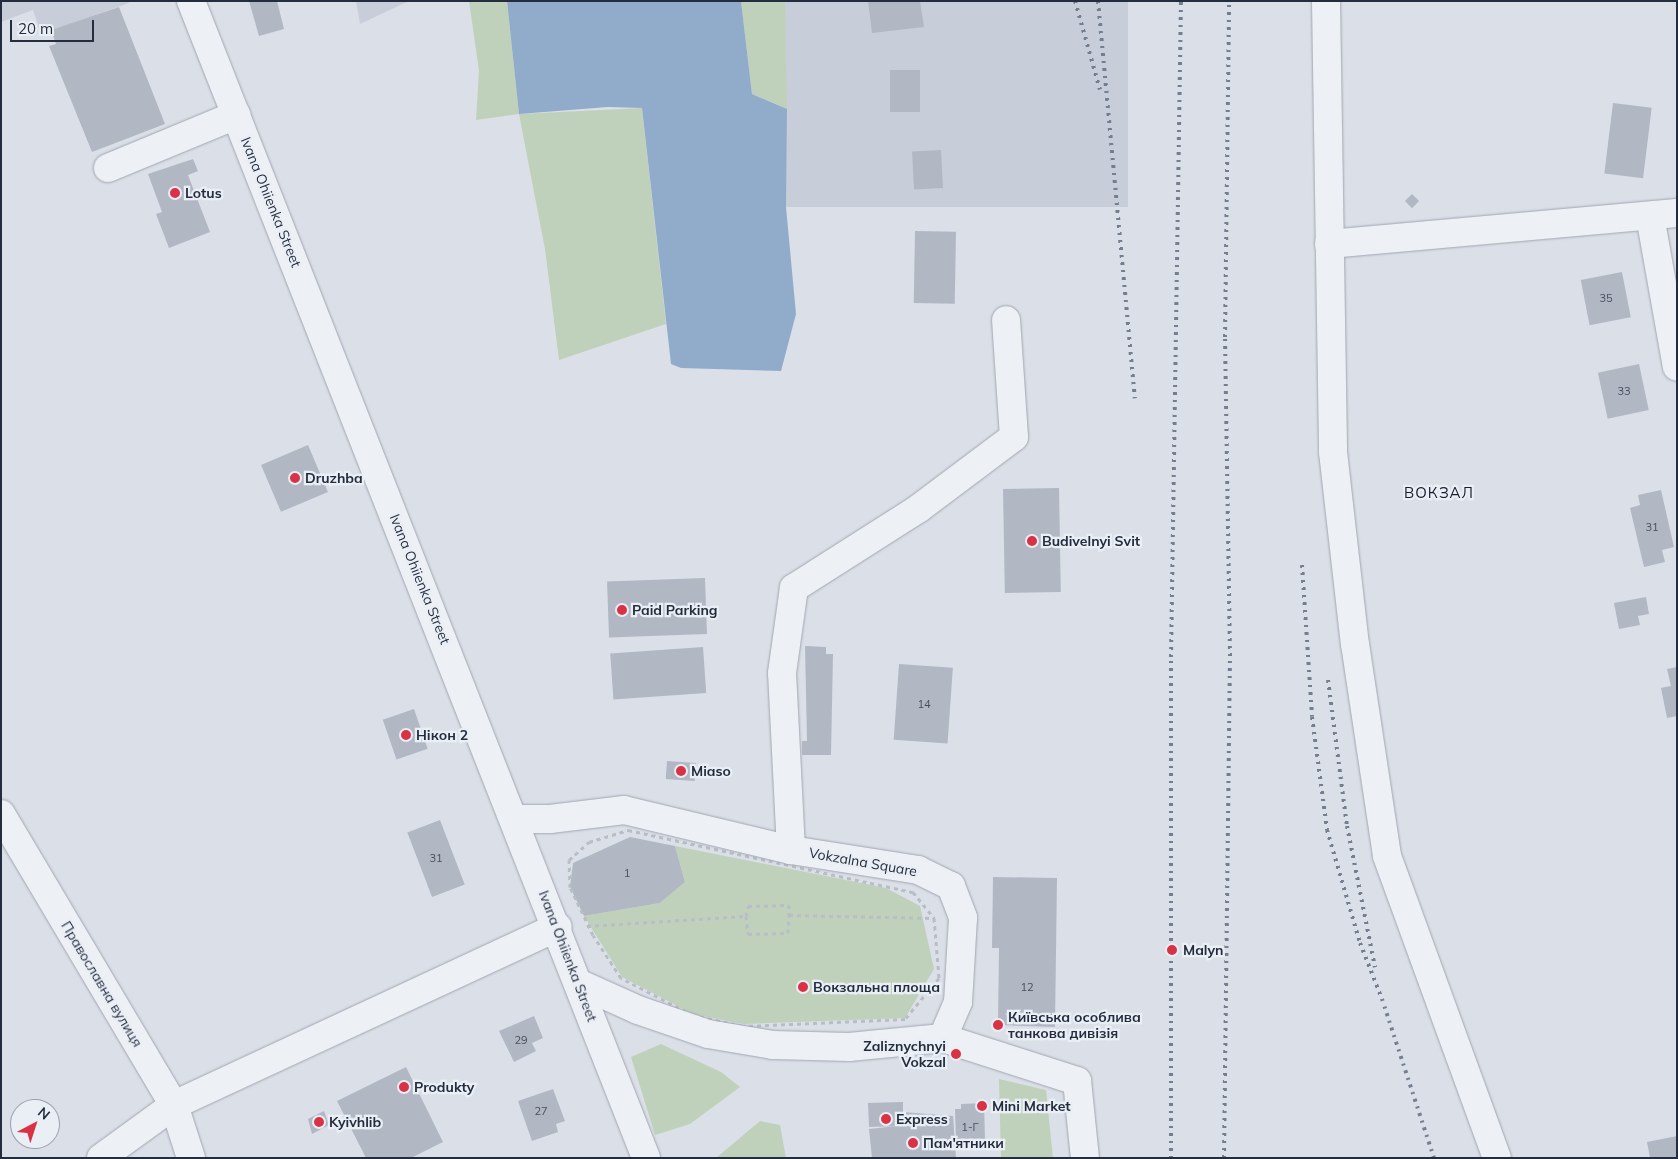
<!DOCTYPE html>
<html>
<head>
<meta charset="utf-8">
<style>
  body { margin:0 }
  #map { position:relative; width:1678px; height:1159px; overflow:hidden; background:#dbdfe7; font-family:Mulish,sans-serif }
  div>[style] { position:absolute }
  .built>* { inset:0; background:#c8ced9; transform-origin:0 0 }
  .green>* { inset:0; background:#c0d1bb }
  .water>* { inset:0; background:#91accb }
  .building>* { inset:0; background:#b1b8c4; transform-origin:0 0 }
  .path>* { height:3px; margin-top:-1.5px; transform-origin:0; background:repeating-linear-gradient(90deg,#b9bdc5 0 4px,transparent 0 8px) }
  .roads { filter:drop-shadow(0 0 1px #a0a6b1) drop-shadow(0 0 1px #a0a6b1) }
  .minor>* { height:28px; margin:-14px; padding:0 14px; transform-origin:14px; border-radius:14px; background:#edf0f5 }
  .rail>* { height:4px; margin-top:-2px; transform-origin:0; background:repeating-linear-gradient(90deg,#737e91 0 2.5px,transparent 0 7.5px) }
  .dots>* { width:14px; height:14px; translate:-50% -50%; box-sizing:border-box; border:2px solid #eaeef5; border-radius:50% }
  span { translate:-50% -50%; white-space:nowrap; text-align:center; line-height:1.15; -webkit-text-stroke:4.5px #eaeef5; paint-order:stroke }
  .number-label { font-size:11px; color:#475060 }
  .number-label span { -webkit-text-stroke-width:0 }
  .poi-label { font-size:14px; color:#242d3e; font-weight:700 }
  .left { translate:0 -50%; text-align:left }
  .right { translate:-100% -50%; text-align:right }
  .street-label { font-size:14px; color:#242d3e }
  .neighbourhood-label { font-size:15px; color:#161e2e; letter-spacing:1px }
  .frame { position:absolute; inset:0; border:2px solid #242d3e; pointer-events:none }
  .north { position:absolute; left:10px; top:1099px; width:50px; height:50px; box-sizing:border-box; background:#eaeef5; border:1px solid #9ba1ac; border-radius:50%; rotate:40deg; font-size:14px; font-weight:700; line-height:20px; text-align:center; color:#242d3e }
  .north::after { content:''; display:block; margin:auto; width:18px; height:22px; background:#d93247; clip-path:polygon(50% 0,100% 100%,50% 72%,0 100%) }
  .scale { position:absolute; left:10px; top:20px; width:84px; height:22px; box-sizing:border-box; border:2px solid #242d3e; border-top:0; padding-left:6px; font-size:15px; line-height:18px; white-space:nowrap; color:#242d3e; -webkit-text-stroke:4px #eaeef5; paint-order:stroke }
</style>
</head>
<body>
<div id="map">
  <div class="built">
    <i style="clip-path:polygon(1px 1px,128px 1px,129px 3px,41px 34px,33px 10px,1px 22px)"></i>
    <i style="clip-path:polygon(356px 1px,409px 1px,360px 24px)"></i>
    <i style="left:785px;top:1px;width:343px;height:206px"></i>
  </div>
  <div class="green">
    <i style="clip-path:polygon(469px 1px,507px 1px,519px 114px,642px 108px,666px 324px,559px 360px,545px 249px,519px 114px,476px 120px,479px 71px)"></i>
    <i style="clip-path:polygon(741px 1px,785px 1px,787px 109px,752px 94px)"></i>
    <i style="clip-path:polygon(675px 846px,886px 888px,920px 906px,934px 969px,905px 1018px,744px 1024px,693px 1014px,622px 977px,584px 916px,660px 903px,685px 882px)"></i>
    <i style="clip-path:polygon(661px 1044px,721px 1072px,740px 1087px,690px 1124px,655px 1135px,631px 1057px)"></i>
    <i style="clip-path:polygon(999px 1079px,1046px 1090px,1053px 1158px,1001px 1158px)"></i>
    <i style="clip-path:polygon(760px 1121px,780px 1125px,786px 1158px,716px 1158px)"></i>
  </div>
  <div class="water">
    <i style="clip-path:polygon(507px 1px,741px 1px,752px 94px,787px 109px,786px 207px,796px 314px,781px 371px,681px 368px,671px 364px,642px 108px,608px 107px,519px 114px)"></i>
  </div>
  <div class="building">
    <i style="clip-path:polygon(249px 1px,277px 1px,284px 29px,259px 36px)"></i>
    <i style="clip-path:polygon(868px 1px,920px 1px,924px 27px,872px 33px)"></i>
    <i style="clip-path:polygon(119px 7px,165px 124px,92px 152px,49px 46px,56px 44px,51px 30px)"></i>
    <i style="left:890px;top:70px;width:30px;height:42px"></i>
    <i style="left:1613px;top:103px;width:39px;height:71px;rotate:7deg"></i>
    <i style="left:941px;top:150px;width:38px;height:29px;rotate:87deg"></i>
    <i style="clip-path:polygon(193px 159px,198px 171px,188px 175px,210px 232px,169px 248px,156px 214px,162px 212px,148px 174px)"></i>
    <i style="left:1412px;top:194px;width:10px;height:10px;rotate:45deg"></i>
    <i style="left:915px;top:231px;width:41px;height:72px;rotate:1deg"></i>
    <i style="left:1622px;top:272px;width:46px;height:42px;rotate:79deg"></i>
    <i style="left:1639px;top:364px;width:47px;height:42px;rotate:78deg"></i>
    <i style="left:308px;top:445px;width:51px;height:51px;rotate:67deg"></i>
    <i style="left:1059px;top:488px;width:104px;height:56px;rotate:89deg"></i>
    <i style="clip-path:polygon(1661px 490px,1674px 547px,1662px 550px,1665px 562px,1644px 567px,1630px 508px,1640px 505px,1638px 495px)"></i>
    <i style="left:705px;top:578px;width:56px;height:98px;rotate:88deg"></i>
    <i style="clip-path:polygon(1646px 597px,1649px 614px,1638px 616px,1640px 625px,1619px 629px,1614px 603px)"></i>
    <i style="clip-path:polygon(805px 646px,826px 647px,826px 654px,833px 654px,831px 755px,802px 755px,802px 741px,807px 741px)"></i>
    <i style="left:703px;top:647px;width:46px;height:93px;rotate:86deg"></i>
    <i style="left:899px;top:664px;width:54px;height:76px;rotate:4deg"></i>
    <i style="clip-path:polygon(1677px 667px,1677px 716px,1667px 718px,1661px 688px,1671px 686px,1667px 669px)"></i>
    <i style="left:414px;top:709px;width:42px;height:33px;rotate:71deg"></i>
    <i style="left:667px;top:761px;width:29px;height:18px;rotate:4deg"></i>
    <i style="left:440px;top:820px;width:69px;height:35px;rotate:69deg"></i>
    <i style="clip-path:polygon(630px 837px,675px 846px,685px 882px,660px 903px,584px 916px,570px 887px,573px 863px)"></i>
    <i style="clip-path:polygon(993px 877px,1057px 878px,1055px 1027px,998px 1025px,999px 948px,992px 948px)"></i>
    <i style="clip-path:polygon(534px 1016px,543px 1038px,532px 1043px,536px 1051px,514px 1062px,499px 1031px)"></i>
    <i style="clip-path:polygon(406px 1067px,443px 1142px,411px 1158px,366px 1158px,337px 1101px)"></i>
    <i style="clip-path:polygon(553px 1089px,565px 1121px,556px 1124px,558px 1132px,532px 1141px,518px 1101px)"></i>
    <i style="clip-path:polygon(903px 1102px,903px 1112px,953px 1116px,956px 1158px,872px 1158px,869px 1129px,897px 1126px,869px 1127px,868px 1103px)"></i>
    <i style="clip-path:polygon(984px 1103px,985px 1139px,956px 1140px,955px 1109px,961px 1109px,961px 1104px)"></i>
    <i style="clip-path:polygon(324px 1111px,329px 1125px,312px 1134px,308px 1119px)"></i>
    <i style="clip-path:polygon(1677px 1136px,1677px 1158px,1650px 1158px,1647px 1142px)"></i>
  </div>
  <div class="path">
    <i style="left:628px;top:830px;width:292px;rotate:12.3deg"></i>
    <i style="left:913px;top:892px;width:33px;rotate:51deg"></i>
    <i style="left:934px;top:918px;width:60px;rotate:85.2deg"></i>
    <i style="left:939px;top:978px;width:53px;rotate:129.7deg"></i>
    <i style="left:905px;top:1019px;width:162px;rotate:177.5deg"></i>
    <i style="left:743px;top:1026px;width:51px;rotate:-167.6deg"></i>
    <i style="left:693px;top:1015px;width:81px;rotate:-152.8deg"></i>
    <i style="left:621px;top:978px;width:51px;rotate:-123.1deg"></i>
    <i style="left:593px;top:935px;width:53px;rotate:-115.6deg"></i>
    <i style="left:570px;top:887px;width:27px;rotate:-92deg"></i>
    <i style="left:569px;top:860px;width:27px;rotate:-42deg"></i>
    <i style="left:589px;top:842px;width:41px;rotate:-17.1deg"></i>
    <i style="left:746px;top:916px;width:10px;rotate:-79deg"></i>
    <i style="left:748px;top:906px;width:41px;rotate:-1.4deg"></i>
    <i style="left:789px;top:905px;width:10px;rotate:90deg"></i>
    <i style="left:587px;top:926px;width:159px;rotate:-3.6deg"></i>
    <i style="left:746px;top:916px;width:18px;rotate:84deg"></i>
    <i style="left:748px;top:934px;width:40px;rotate:-1.4deg"></i>
    <i style="left:788px;top:933px;width:18px;rotate:-87deg"></i>
    <i style="left:789px;top:915px;width:146px;rotate:1.2deg"></i>
  </div>
  <div class="roads">
    <div class="minor">
      <i style="left:191px;top:1px;width:1243px;rotate:68.53deg"></i>
      <i style="left:1326px;top:1px;width:451px;rotate:89.1deg"></i>
      <i style="left:1333px;top:452px;width:193px;rotate:83.5deg"></i>
      <i style="left:1355px;top:644px;width:214px;rotate:81.4deg"></i>
      <i style="left:1387px;top:856px;width:321px;rotate:70deg"></i>
      <i style="left:108px;top:168px;width:139px;rotate:-22.5deg"></i>
      <i style="left:1650px;top:216px;width:153px;rotate:79.9deg"></i>
      <i style="left:1329px;top:244px;width:349px;rotate:-5.1deg"></i>
      <i style="left:1px;top:814px;width:339px;rotate:59.3deg"></i>
      <i style="left:174px;top:1105px;width:56px;rotate:72.2deg"></i>
      <i style="left:514px;top:819px;width:36px"></i>
      <i style="left:550px;top:819px;width:75px;rotate:-6.9deg"></i>
      <i style="left:624px;top:810px;width:172px;rotate:13.5deg"></i>
      <i style="left:791px;top:850px;width:129px;rotate:8.9deg"></i>
      <i style="left:918px;top:870px;width:37px;rotate:26deg"></i>
      <i style="left:951px;top:886px;width:34px;rotate:69deg"></i>
      <i style="left:963px;top:918px;width:84px;rotate:93.4deg"></i>
      <i style="left:958px;top:1002px;width:39px;rotate:113deg"></i>
      <i style="left:791px;top:850px;width:177px;rotate:-92.9deg"></i>
      <i style="left:782px;top:673px;width:86px;rotate:-82deg"></i>
      <i style="left:794px;top:588px;width:147px;rotate:-32.5deg"></i>
      <i style="left:918px;top:509px;width:120px;rotate:-36.9deg"></i>
      <i style="left:1014px;top:437px;width:117px;rotate:-93.9deg"></i>
      <i style="left:578px;top:983px;width:66px;rotate:24.2deg"></i>
      <i style="left:638px;top:1010px;width:74px;rotate:18.9deg"></i>
      <i style="left:708px;top:1034px;width:66px;rotate:9.6deg"></i>
      <i style="left:773px;top:1045px;width:76px;rotate:1.5deg"></i>
      <i style="left:849px;top:1047px;width:94px;rotate:-5.5deg"></i>
      <i style="left:943px;top:1038px;width:141px;rotate:17.8deg"></i>
      <i style="left:1077px;top:1081px;width:77px;rotate:84.1deg"></i>
      <i style="left:101px;top:1158px;width:90px;rotate:-36deg"></i>
      <i style="left:174px;top:1105px;width:423px;rotate:-24.9deg"></i>
    </div>
  </div>
  <div class="rail">
    <i style="left:1075px;top:1px;width:92px;rotate:74.3deg"></i>
    <i style="left:1098px;top:1px;width:399px;rotate:84.7deg"></i>
    <i style="left:1302px;top:565px;width:152px;rotate:86.2deg"></i>
    <i style="left:1312px;top:717px;width:114px;rotate:82.4deg"></i>
    <i style="left:1327px;top:830px;width:118px;rotate:73.7deg"></i>
    <i style="left:1360px;top:943px;width:60px;rotate:68.6deg"></i>
    <i style="left:1382px;top:999px;width:167px;rotate:71.9deg"></i>
    <i style="left:1328px;top:680px;width:147px;rotate:82.6deg"></i>
    <i style="left:1347px;top:826px;width:144px;rotate:78.8deg"></i>
    <i style="left:1171px;top:1158px;width:501px;rotate:-90deg"></i>
    <i style="left:1171px;top:657px;width:656px;rotate:-89.13deg"></i>
    <i style="left:1224px;top:1158px;width:502px;rotate:-89.32deg"></i>
    <i style="left:1230px;top:656px;width:319px;rotate:-90.9deg"></i>
    <i style="left:1225px;top:337px;width:336px;rotate:-89.3deg"></i>
  </div>
  <div class="dots">
    <i style="left:175px;top:193px;background:#d93247"></i>
    <i style="left:295px;top:478px;background:#d93247"></i>
    <i style="left:1032px;top:541px;background:#d93247"></i>
    <i style="left:622px;top:610px;background:#d93247"></i>
    <i style="left:406px;top:735px;background:#d93247"></i>
    <i style="left:681px;top:771px;background:#d93247"></i>
    <i style="left:1172px;top:950px;background:#d93247"></i>
    <i style="left:803px;top:987px;background:#d93247"></i>
    <i style="left:998px;top:1025px;background:#d93247"></i>
    <i style="left:956px;top:1054px;background:#d93247"></i>
    <i style="left:404px;top:1087px;background:#d93247"></i>
    <i style="left:982px;top:1106px;background:#d93247"></i>
    <i style="left:886px;top:1119px;background:#d93247"></i>
    <i style="left:319px;top:1122px;background:#d93247"></i>
    <i style="left:913px;top:1143px;background:#d93247"></i>
  </div>
  <div class="number-label">
    <span style="left:1606px;top:298px">35</span>
    <span style="left:1624px;top:391px">33</span>
    <span style="left:1652px;top:527px">31</span>
    <span style="left:924px;top:704px">14</span>
    <span style="left:436px;top:858px">31</span>
    <span style="left:627px;top:873px">1</span>
    <span style="left:1027px;top:987px">12</span>
    <span style="left:521px;top:1040px">29</span>
    <span style="left:541px;top:1111px">27</span>
    <span style="left:970px;top:1127px">1-Г</span>
  </div>
  <div class="poi-label">
    <span class="left" style="left:185px;top:193px">Lotus</span>
    <span class="left" style="left:305px;top:478px">Druzhba</span>
    <span class="left" style="left:1042px;top:541px">Budivelnyi Svit</span>
    <span class="left" style="left:632px;top:610px">Paid Parking</span>
    <span class="left" style="left:416px;top:735px">Нікон 2</span>
    <span class="left" style="left:691px;top:771px">Miaso</span>
    <span class="left" style="left:1183px;top:950px">Malyn</span>
    <span class="left" style="left:813px;top:987px">Вокзальна площа</span>
    <span class="left" style="left:1008px;top:1025px">Київська особлива<br>танкова дивізія</span>
    <span class="right" style="left:946px;top:1054px">Zaliznychnyi<br>Vokzal</span>
    <span class="left" style="left:414px;top:1087px">Produkty</span>
    <span class="left" style="left:992px;top:1106px">Mini Market</span>
    <span class="left" style="left:896px;top:1119px">Express</span>
    <span class="left" style="left:329px;top:1122px">Kyivhlib</span>
    <span class="left" style="left:923px;top:1143px">Пам'ятники</span>
  </div>
  <div class="street-label">
    <span style="left:271px;top:202px;rotate:68deg">Ivana Ohiienka Street</span>
    <span style="left:420px;top:579px;rotate:68deg">Ivana Ohiienka Street</span>
    <span style="left:863px;top:862px;rotate:10deg">Vokzalna Square</span>
    <span style="left:568px;top:956px;rotate:69deg">Ivana Ohiienka Street</span>
    <span style="left:102px;top:984px;rotate:59deg">Православна вулиця</span>
  </div>
  <div class="neighbourhood-label">
    <span style="left:1439px;top:493px">ВОКЗАЛ</span>
  </div>
  <div class="frame"></div>
  <div class="north">N</div>
  <div class="scale">20 m</div>
</div>
</body>
</html>
